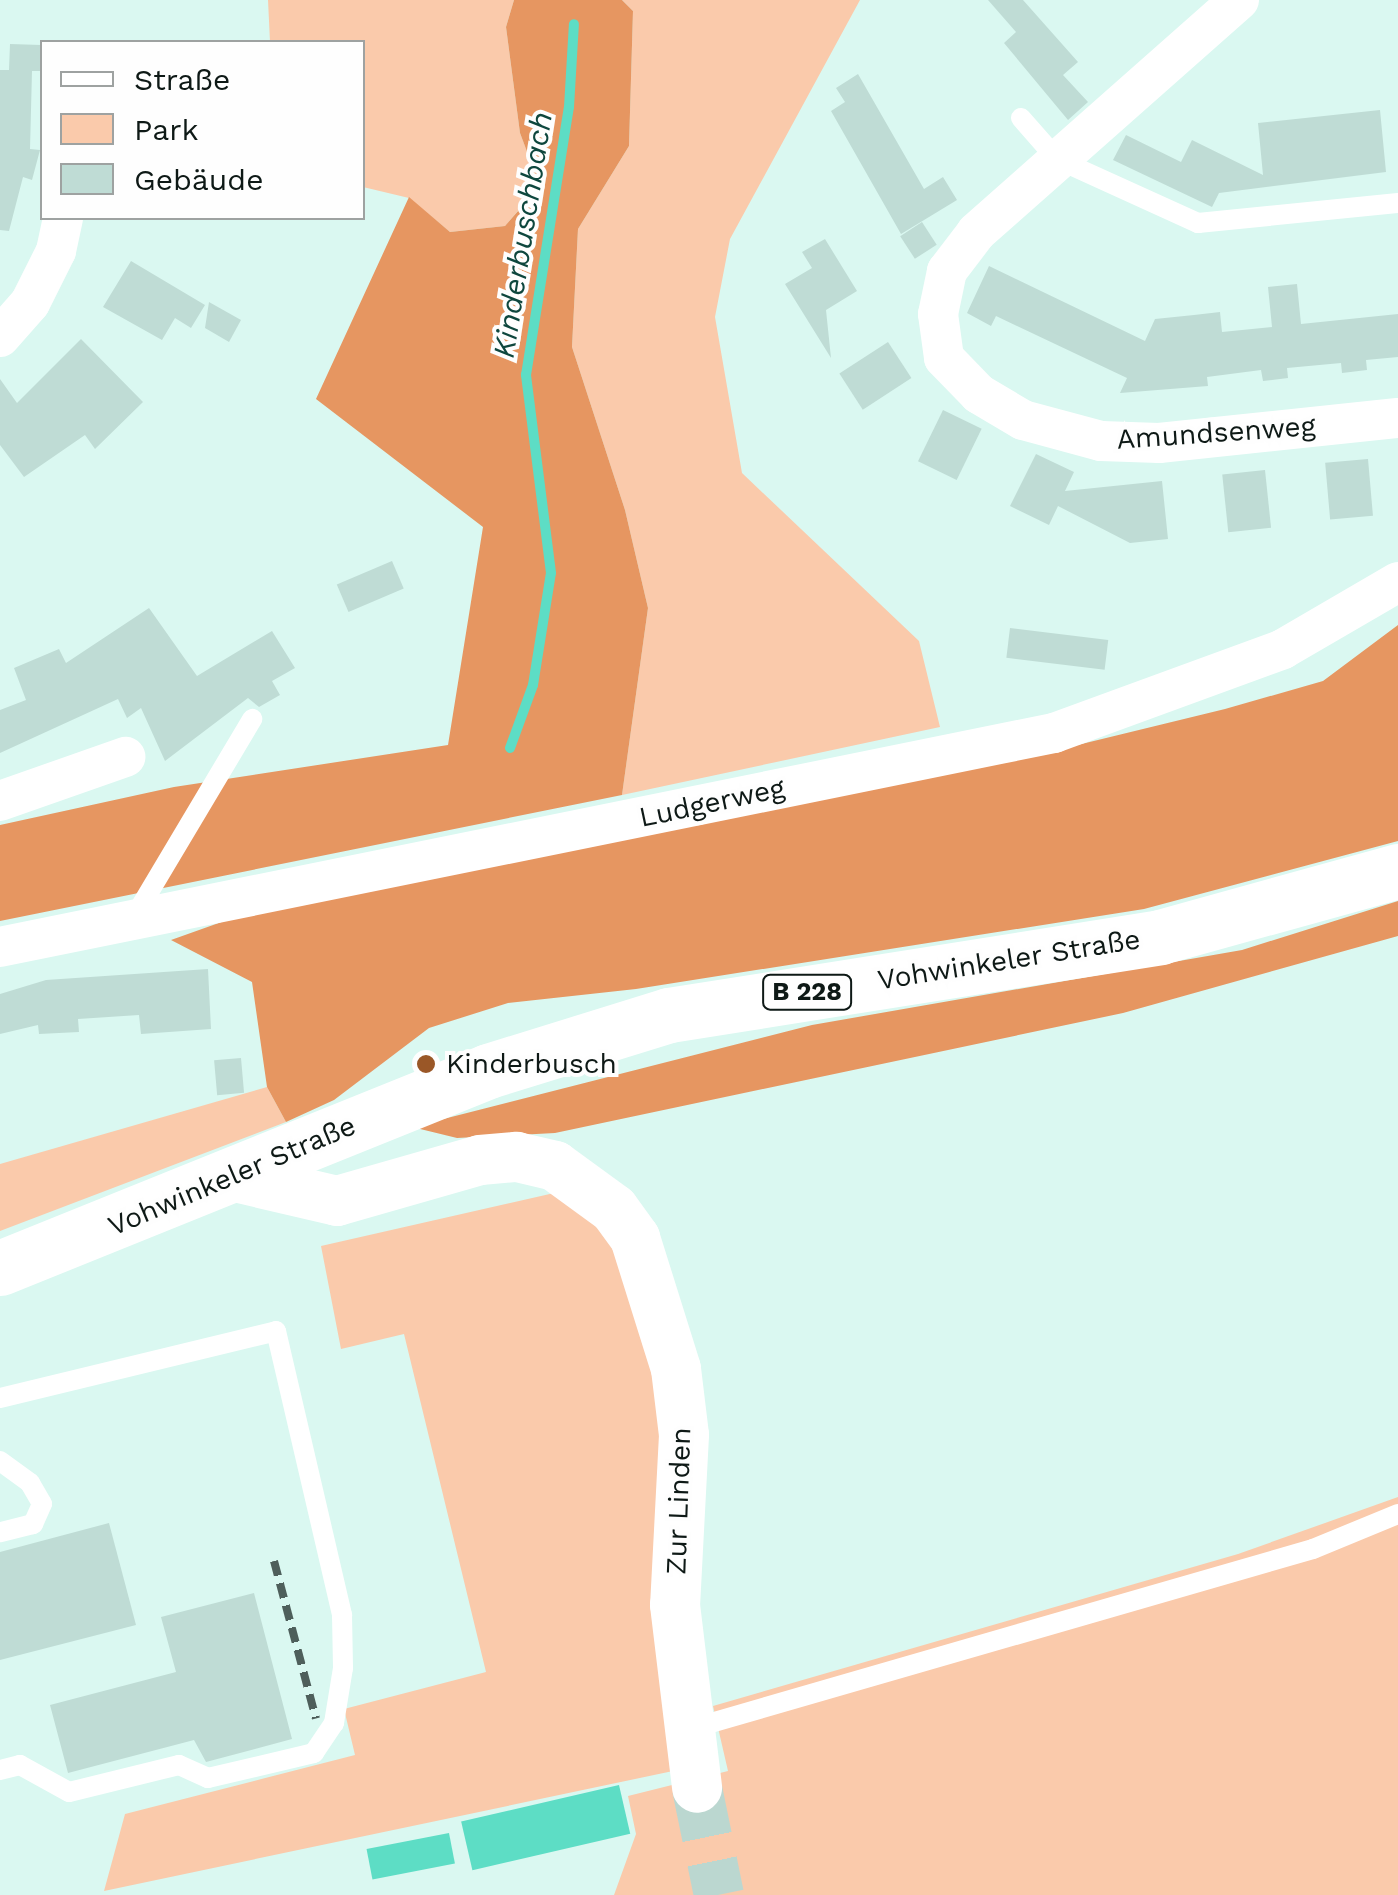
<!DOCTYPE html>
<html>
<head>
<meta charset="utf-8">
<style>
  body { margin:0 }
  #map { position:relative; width:1398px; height:1895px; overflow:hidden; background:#daf8f1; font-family:"Work Sans",sans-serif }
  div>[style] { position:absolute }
  .green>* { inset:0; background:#facaab }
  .forest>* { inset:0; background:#e69661 }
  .water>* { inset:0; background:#5dddc5; transform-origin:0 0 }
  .stream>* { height:10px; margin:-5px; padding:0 5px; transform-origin:5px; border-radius:5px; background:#5dddc5 }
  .building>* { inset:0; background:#bfdcd5; transform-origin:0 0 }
  .tertiary-tunnel>* { height:50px; margin-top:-25px; transform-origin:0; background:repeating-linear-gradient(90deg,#bbd7d0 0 50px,transparent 0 75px) }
  .service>* { height:20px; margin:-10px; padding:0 10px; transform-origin:10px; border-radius:10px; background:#fff }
  .minor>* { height:40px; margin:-20px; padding:0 20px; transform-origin:20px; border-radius:20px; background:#fff }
  .tertiary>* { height:50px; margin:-25px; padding:0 25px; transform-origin:25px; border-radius:25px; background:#fff }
  .primary>* { height:55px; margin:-27.5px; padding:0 27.5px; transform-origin:27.5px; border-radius:27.5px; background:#fff }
  .rail>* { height:8px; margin-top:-4px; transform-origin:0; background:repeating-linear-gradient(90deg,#4e5f5b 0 15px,transparent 0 23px) }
  .dots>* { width:28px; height:28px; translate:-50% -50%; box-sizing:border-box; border:5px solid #fefefe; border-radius:50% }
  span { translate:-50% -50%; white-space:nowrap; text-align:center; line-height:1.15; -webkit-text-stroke:8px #fefefe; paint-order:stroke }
  .shield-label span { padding:2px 8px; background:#fefefe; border:2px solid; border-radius:8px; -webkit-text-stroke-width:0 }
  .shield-label { font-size:25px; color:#0e1916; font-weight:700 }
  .street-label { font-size:28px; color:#0e1916 }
  .poi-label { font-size:28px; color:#0e1916 }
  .left { translate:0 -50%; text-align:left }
  .water-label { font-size:30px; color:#0e473e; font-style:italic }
  .legend { position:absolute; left:40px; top:40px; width:325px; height:180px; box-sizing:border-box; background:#fefefe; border:2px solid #9ea2a1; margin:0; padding:12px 18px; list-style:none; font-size:30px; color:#0e1916 }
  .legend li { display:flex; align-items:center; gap:20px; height:50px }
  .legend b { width:50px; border:2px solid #9ea2a1 }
</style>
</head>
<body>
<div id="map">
  <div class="green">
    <i style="clip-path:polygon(268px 0,514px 0,506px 27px,520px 133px,540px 185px,505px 226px,450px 232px,409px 198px,363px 187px,362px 42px,270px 42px)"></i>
    <i style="clip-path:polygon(622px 0,860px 0,730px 239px,715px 317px,742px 473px,919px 641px,940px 727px,622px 795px,648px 608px,625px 510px,572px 347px,578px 229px,629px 146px,633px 11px)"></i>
    <i style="clip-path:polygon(267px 1087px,286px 1122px,0 1231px,0 1164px)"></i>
    <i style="clip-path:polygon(563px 1191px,602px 1224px,656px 1346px,673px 1771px,104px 1891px,125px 1814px,355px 1755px,344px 1709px,486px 1672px,404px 1334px,341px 1349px,321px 1246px)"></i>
    <i style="clip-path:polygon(1398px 1497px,1398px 1895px,614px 1895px,636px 1834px,628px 1796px,728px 1771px,713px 1706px,1238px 1554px)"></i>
  </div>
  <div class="forest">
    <i style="clip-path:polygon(514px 0,622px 0,633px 11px,629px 146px,578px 229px,572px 347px,625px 510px,648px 608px,622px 795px,0 921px,0 825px,174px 787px,448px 745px,483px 527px,316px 399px,409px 197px,450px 232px,505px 226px,540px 186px,520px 133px,506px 27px)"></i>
    <i style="clip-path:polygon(1398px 625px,1398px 841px,1144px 909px,636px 989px,508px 1003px,429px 1028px,334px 1100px,286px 1122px,267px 1087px,252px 982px,171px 940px,230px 919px,1020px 759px,1225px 709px,1323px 681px)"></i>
    <i style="clip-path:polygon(1398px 901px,1398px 936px,1123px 1013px,555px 1133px,457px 1138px,412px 1127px,812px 1025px,1242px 950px)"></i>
  </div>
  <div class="water">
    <i style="left:619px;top:1785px;width:50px;height:162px;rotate:77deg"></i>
    <i style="left:449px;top:1833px;width:31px;height:84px;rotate:79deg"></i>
  </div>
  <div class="stream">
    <i style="left:510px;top:748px;width:67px;rotate:-69.9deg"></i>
    <i style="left:533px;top:685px;width:113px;rotate:-80.9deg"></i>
    <i style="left:551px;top:573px;width:200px;rotate:-97.2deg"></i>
    <i style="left:526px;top:375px;width:271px;rotate:-80.9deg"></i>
    <i style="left:569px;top:107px;width:83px;rotate:-86.6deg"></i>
  </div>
  <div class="building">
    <i style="clip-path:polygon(988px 0,1023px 0,1078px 62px,1063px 75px,1088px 102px,1068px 120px,1004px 43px,1016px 32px)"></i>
    <i style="clip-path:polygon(10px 44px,41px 45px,41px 71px,25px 71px,32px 71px,30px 149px,40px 150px,32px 180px,23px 177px,9px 231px,0 230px,0 70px,9px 70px)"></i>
    <i style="clip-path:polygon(858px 74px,924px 189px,943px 177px,957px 200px,901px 234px,831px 111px,845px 102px,836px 88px)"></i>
    <i style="clip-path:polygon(1380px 110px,1386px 172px,1219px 193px,1212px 207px,1113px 160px,1126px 135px,1181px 162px,1192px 140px,1263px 175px,1258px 123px)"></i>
    <i style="left:922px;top:222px;width:27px;height:26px;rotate:57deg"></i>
    <i style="clip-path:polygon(825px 239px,857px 291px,826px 310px,831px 358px,785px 284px,812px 268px,802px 252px)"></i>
    <i style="clip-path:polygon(131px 261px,205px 305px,191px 328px,175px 318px,162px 340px,103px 307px)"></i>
    <i style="clip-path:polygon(989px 266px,1145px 341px,1155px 319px,1194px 315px,1220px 312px,1222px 332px,1272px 327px,1268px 287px,1297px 284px,1301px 324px,1398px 314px,1398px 357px,1366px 360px,1367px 370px,1342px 373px,1341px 363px,1287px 368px,1288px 378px,1263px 381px,1261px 370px,1207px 377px,1208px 386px,1120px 393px,1127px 378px,996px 316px,991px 326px,967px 313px)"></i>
    <i style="clip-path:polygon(209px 302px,241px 320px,229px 342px,205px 328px)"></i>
    <i style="clip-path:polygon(81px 339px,143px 402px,95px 449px,85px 435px,24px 477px,0 445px,0 379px,17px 403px)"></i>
    <i style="left:888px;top:342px;width:43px;height:58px;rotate:57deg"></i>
    <i style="left:943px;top:410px;width:43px;height:57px;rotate:26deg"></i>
    <i style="clip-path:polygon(1036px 454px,1074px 472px,1065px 491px,1162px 481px,1168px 539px,1130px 543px,1058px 506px,1049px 525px,1010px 506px)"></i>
    <i style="left:1368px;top:459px;width:57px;height:43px;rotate:85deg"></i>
    <i style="left:1265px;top:470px;width:58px;height:43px;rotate:84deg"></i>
    <i style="left:392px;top:561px;width:30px;height:60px;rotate:67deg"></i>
    <i style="clip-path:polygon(149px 608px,197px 676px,272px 631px,295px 668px,272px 681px,280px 695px,259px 707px,248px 698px,165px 761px,141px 708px,127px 718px,118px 699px,0 753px,0 710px,26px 700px,14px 668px,59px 649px,66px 663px)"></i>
    <i style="left:1010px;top:628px;width:99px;height:30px;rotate:7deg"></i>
    <i style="clip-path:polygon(208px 969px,211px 1029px,141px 1034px,139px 1015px,78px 1019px,79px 1032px,39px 1034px,38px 1025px,0 1034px,0 994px,46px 980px)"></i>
    <i style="left:241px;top:1058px;width:35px;height:27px;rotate:85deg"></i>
    <i style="clip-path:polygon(109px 1523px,136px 1625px,0 1660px,0 1552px)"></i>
    <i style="clip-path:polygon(254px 1593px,292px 1739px,206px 1762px,194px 1740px,68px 1773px,50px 1705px,176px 1672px,161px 1617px)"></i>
  </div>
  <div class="tertiary-tunnel">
    <i style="left:697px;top:1788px;width:109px;rotate:78.4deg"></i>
  </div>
  <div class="service">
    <i style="left:1021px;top:118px;width:55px;rotate:48.7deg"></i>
    <i style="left:1057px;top:159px;width:155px;rotate:24.4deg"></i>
    <i style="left:1198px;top:223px;width:201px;rotate:-5.7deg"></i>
    <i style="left:133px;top:919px;width:233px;rotate:-59.2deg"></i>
    <i style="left:0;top:1398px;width:284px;rotate:-13.6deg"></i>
    <i style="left:276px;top:1331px;width:292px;rotate:76.9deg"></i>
    <i style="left:342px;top:1615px;width:53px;rotate:88.9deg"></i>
    <i style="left:343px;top:1668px;width:56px;rotate:99.3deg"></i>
    <i style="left:334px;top:1723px;width:36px;rotate:124deg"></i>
    <i style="left:314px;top:1753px;width:109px;rotate:166.7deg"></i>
    <i style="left:208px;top:1778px;width:32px;rotate:-156deg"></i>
    <i style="left:179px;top:1765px;width:113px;rotate:166.2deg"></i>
    <i style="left:69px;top:1792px;width:56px;rotate:-151.1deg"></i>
    <i style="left:20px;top:1765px;width:21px;rotate:166deg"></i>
    <i style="left:0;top:1461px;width:37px;rotate:36deg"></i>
    <i style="left:30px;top:1483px;width:24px;rotate:60deg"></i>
    <i style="left:42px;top:1504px;width:22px;rotate:114deg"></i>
    <i style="left:33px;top:1524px;width:34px;rotate:166deg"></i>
    <i style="left:690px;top:1729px;width:648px;rotate:-16.12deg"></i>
    <i style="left:1313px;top:1549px;width:92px;rotate:-22.4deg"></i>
  </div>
  <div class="minor">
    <i style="left:1239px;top:0;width:351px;rotate:138.5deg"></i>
    <i style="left:976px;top:233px;width:48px;rotate:127.3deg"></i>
    <i style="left:947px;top:271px;width:44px;rotate:101.8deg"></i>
    <i style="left:938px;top:314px;width:44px;rotate:82.2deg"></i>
    <i style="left:944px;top:358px;width:50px;rotate:45.8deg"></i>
    <i style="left:979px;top:394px;width:51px;rotate:30.6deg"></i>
    <i style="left:1023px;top:420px;width:81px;rotate:15.1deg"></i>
    <i style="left:1101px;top:441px;width:58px;rotate:2deg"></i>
    <i style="left:1159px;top:443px;width:240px;rotate:-6deg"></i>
    <i style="left:0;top:337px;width:45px;rotate:-48.6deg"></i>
    <i style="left:30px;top:303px;width:58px;rotate:-63.4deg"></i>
    <i style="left:56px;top:251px;width:34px;rotate:-78deg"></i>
    <i style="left:0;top:801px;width:133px;rotate:-19.4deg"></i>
    <i style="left:0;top:947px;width:1076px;rotate:-11.48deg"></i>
    <i style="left:1054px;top:733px;width:244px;rotate:-20.1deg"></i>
    <i style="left:1283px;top:649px;width:133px;rotate:-30.2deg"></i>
  </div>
  <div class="tertiary">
    <i style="left:235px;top:1177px;width:105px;rotate:13.2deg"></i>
    <i style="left:337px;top:1201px;width:149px;rotate:-16deg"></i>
    <i style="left:480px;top:1160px;width:37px;rotate:-5deg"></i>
    <i style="left:517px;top:1157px;width:39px;rotate:13deg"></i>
    <i style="left:555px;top:1166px;width:73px;rotate:36.1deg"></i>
    <i style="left:614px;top:1209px;width:36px;rotate:54deg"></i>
    <i style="left:635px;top:1238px;width:137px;rotate:72.6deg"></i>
    <i style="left:676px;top:1369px;width:66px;rotate:83.1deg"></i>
    <i style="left:684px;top:1435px;width:170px;rotate:93deg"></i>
    <i style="left:675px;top:1605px;width:184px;rotate:83.1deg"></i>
  </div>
  <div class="primary">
    <i style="left:0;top:1268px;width:526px;rotate:-21.98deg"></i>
    <i style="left:488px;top:1071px;width:189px;rotate:-17.2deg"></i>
    <i style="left:669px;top:1015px;width:497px;rotate:-9deg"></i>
    <i style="left:1160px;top:937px;width:247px;rotate:-15.5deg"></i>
  </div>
  <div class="rail">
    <i style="left:274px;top:1561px;width:163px;rotate:75.1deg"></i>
  </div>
  <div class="dots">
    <i style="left:426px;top:1064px;background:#9a5727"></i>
  </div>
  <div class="shield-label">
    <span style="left:807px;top:992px">B 228</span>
  </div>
  <div class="street-label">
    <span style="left:1216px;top:433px;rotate:-4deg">Amundsenweg</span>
    <span style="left:712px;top:803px;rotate:-12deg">Ludgerweg</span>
    <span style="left:1009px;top:960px;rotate:-9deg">Vohwinkeler Straße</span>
    <span style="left:232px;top:1176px;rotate:-23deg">Vohwinkeler Straße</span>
    <span style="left:679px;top:1501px;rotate:-88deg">Zur Linden</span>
  </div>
  <div class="poi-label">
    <span class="left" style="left:446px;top:1064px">Kinderbusch</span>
  </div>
  <div class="water-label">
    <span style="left:523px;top:235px;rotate:-81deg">Kinderbuschbach</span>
  </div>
  <ul class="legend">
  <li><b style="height:12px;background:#fff"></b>Straße</li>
  <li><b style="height:28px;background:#facaab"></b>Park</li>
  <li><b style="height:28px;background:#bfdcd5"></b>Gebäude</li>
  </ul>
</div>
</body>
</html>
